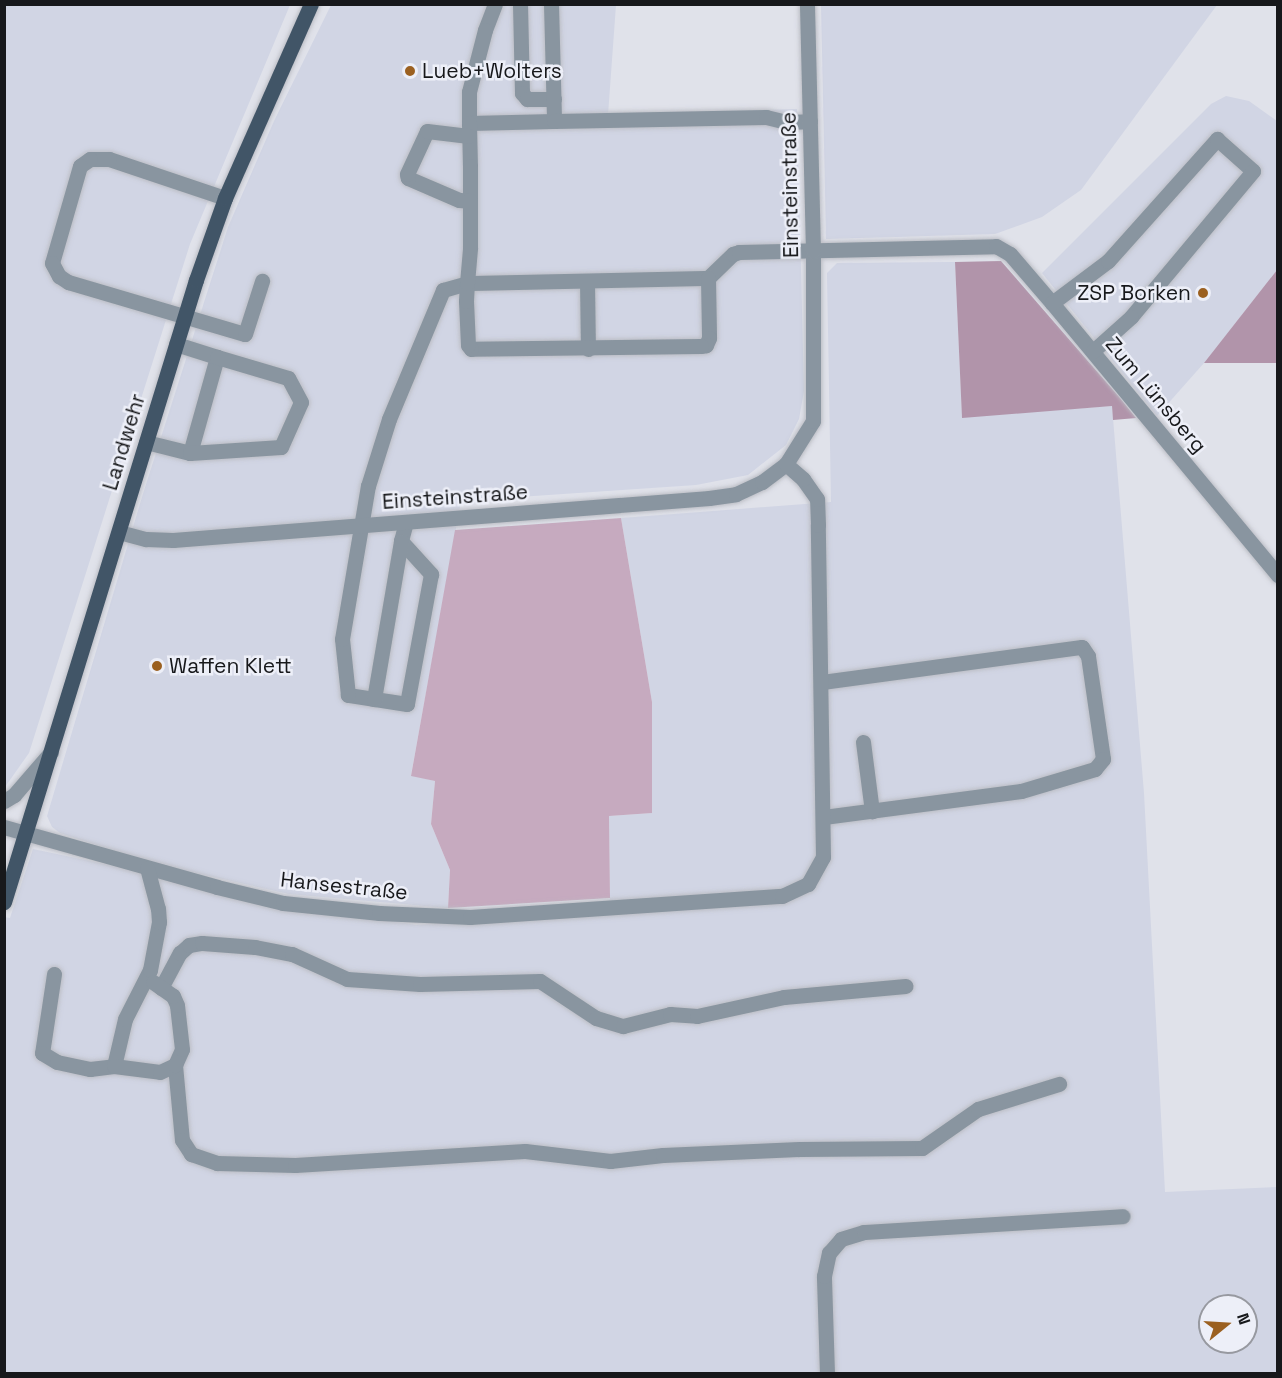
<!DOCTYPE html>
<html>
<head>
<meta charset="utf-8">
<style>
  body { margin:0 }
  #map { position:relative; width:1282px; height:1378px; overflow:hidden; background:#e0e2ea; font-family:"Space Grotesk",sans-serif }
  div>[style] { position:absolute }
  .built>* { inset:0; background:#d1d5e4 }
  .green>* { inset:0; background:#c6aabf }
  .forest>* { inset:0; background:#b194aa }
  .roads { filter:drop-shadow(0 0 2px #bcbec5) drop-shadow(0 0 2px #bcbec5) }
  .minor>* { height:15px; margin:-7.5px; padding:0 7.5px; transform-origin:7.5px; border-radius:7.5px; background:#8995a0 }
  .major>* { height:15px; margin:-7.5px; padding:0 7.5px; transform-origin:7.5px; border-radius:7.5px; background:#415567 }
  .dots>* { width:16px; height:16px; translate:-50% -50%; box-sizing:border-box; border:3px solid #edeff8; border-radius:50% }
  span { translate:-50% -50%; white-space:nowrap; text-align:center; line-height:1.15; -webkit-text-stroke:5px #edeff8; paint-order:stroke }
  .poi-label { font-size:21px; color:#17181b }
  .left { translate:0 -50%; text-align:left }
  .right { translate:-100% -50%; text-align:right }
  .street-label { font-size:21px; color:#17181b }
  .frame { position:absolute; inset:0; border:6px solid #17181b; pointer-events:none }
  .north { position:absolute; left:1198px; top:1294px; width:60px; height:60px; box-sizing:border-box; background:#edeff8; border:2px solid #9799a0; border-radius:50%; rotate:72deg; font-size:16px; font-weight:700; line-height:24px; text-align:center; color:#17181b }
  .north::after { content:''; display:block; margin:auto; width:21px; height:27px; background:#9b6020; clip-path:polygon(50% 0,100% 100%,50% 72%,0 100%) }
</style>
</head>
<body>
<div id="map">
  <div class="built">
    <i style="clip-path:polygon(5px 5px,290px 5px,190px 244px,29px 753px,5px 787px)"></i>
    <i style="clip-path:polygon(331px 5px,616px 5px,608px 115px,797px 109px,804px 391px,799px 419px,786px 445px,748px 475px,696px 485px,461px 501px,411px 775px,435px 781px,431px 824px,450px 870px,448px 908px,289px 894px,151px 863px,60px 833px,52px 827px,47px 816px,142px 497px,228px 227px,274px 121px)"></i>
    <i style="clip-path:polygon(821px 5px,821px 4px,1217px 5px,1081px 190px,1042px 217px,995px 234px,826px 239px)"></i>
    <i style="clip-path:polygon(1226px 96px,1249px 101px,1277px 121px,1277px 270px,1204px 363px,1157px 416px,1042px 273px,1211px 104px)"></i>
    <i style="clip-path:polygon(evenodd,955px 262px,962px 417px,1112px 406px,1144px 793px,1165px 1192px,1277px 1187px,1277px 1373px,5px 1373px,4px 917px,10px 918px,33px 849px,296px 904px,416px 925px,610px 915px,609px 816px,652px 813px,652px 702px,621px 518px,831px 502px,827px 273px,837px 263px,955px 262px,1210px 1306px,1246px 1306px,1246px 1342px,1210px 1342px,1210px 1306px)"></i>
  </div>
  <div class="green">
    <i style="clip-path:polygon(621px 518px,652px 702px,652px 813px,609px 816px,610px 898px,448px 908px,450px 870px,431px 824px,435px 781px,411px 776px,455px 530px)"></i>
  </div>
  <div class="forest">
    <i style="clip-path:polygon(1001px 261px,1120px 398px,1136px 418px,1113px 420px,1112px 406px,962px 418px,955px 262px)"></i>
    <i style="clip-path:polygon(1277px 270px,1277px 363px,1204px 363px)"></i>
  </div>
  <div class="roads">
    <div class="minor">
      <i style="left:495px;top:4px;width:28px;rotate:111deg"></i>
      <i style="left:485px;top:30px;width:64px;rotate:104.5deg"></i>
      <i style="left:469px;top:92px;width:31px;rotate:90deg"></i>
      <i style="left:469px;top:123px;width:85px;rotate:-1.3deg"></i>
      <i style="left:520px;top:4px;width:89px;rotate:88.7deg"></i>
      <i style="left:522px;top:93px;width:8px;rotate:50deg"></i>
      <i style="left:527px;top:99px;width:27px"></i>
      <i style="left:551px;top:4px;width:117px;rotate:88.5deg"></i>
      <i style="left:554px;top:121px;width:212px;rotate:-1.1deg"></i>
      <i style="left:766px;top:117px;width:21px;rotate:14deg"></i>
      <i style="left:786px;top:122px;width:24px;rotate:-2deg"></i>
      <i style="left:469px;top:123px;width:43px;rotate:88.7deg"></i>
      <i style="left:470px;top:166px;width:35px;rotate:90deg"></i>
      <i style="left:470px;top:201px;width:11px;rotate:-175deg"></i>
      <i style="left:459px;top:200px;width:56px;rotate:-156.7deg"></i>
      <i style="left:408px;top:178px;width:4px;rotate:-104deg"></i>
      <i style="left:407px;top:174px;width:47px;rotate:-65.1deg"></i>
      <i style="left:427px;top:131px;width:42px;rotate:6.8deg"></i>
      <i style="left:225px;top:198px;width:122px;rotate:-161.4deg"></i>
      <i style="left:109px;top:159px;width:19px;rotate:180deg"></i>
      <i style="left:90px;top:159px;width:12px;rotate:145deg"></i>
      <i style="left:80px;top:166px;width:101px;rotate:106.1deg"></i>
      <i style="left:52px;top:263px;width:15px;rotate:62deg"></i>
      <i style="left:59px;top:276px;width:11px;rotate:34deg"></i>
      <i style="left:68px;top:282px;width:184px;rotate:16.4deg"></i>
      <i style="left:245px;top:334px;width:56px;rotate:-72.2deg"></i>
      <i style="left:708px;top:278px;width:35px;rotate:-44deg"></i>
      <i style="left:733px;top:254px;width:6px;rotate:-18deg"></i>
      <i style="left:739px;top:252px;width:257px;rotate:-1.3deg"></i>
      <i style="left:996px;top:246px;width:16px;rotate:30deg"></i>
      <i style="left:1010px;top:254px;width:65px;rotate:49.4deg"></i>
      <i style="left:1052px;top:303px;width:354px;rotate:50.3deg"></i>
      <i style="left:587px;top:281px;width:68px;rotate:89.2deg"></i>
      <i style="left:1052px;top:303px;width:70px;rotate:-36.9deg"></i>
      <i style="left:1108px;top:261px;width:164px;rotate:-48.2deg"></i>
      <i style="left:1217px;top:139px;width:48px;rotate:41.6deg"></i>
      <i style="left:1253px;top:171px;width:190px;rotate:129.9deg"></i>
      <i style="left:1131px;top:317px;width:51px;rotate:138.2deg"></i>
      <i style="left:146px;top:442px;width:45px;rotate:14deg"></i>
      <i style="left:190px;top:453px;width:100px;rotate:-74.3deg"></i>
      <i style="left:217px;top:357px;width:43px;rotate:-162.4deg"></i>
      <i style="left:190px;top:453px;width:91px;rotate:-3.8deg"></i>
      <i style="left:281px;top:447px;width:49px;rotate:-66deg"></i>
      <i style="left:301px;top:402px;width:27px;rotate:-118deg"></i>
      <i style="left:288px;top:378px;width:74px;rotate:-163.5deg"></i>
      <i style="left:406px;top:522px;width:20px;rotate:105deg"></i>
      <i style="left:401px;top:541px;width:45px;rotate:47.7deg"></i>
      <i style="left:431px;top:574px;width:132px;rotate:100.5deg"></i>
      <i style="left:407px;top:704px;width:60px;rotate:-171.3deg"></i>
      <i style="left:348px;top:695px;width:56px;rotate:-96.1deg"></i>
      <i style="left:342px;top:639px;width:155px;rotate:-80.4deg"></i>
      <i style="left:368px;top:486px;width:70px;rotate:-72.6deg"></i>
      <i style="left:389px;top:419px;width:140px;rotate:-67.3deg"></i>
      <i style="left:443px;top:290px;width:25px;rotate:-16deg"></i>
      <i style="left:467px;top:283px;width:241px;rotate:-1.2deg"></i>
      <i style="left:708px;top:278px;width:60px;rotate:89deg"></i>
      <i style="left:709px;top:338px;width:8px;rotate:113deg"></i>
      <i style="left:706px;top:345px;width:5px;rotate:169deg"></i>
      <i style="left:701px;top:346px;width:230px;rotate:179.3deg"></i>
      <i style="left:471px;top:349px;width:5px;rotate:-127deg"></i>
      <i style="left:468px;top:345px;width:44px;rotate:-92.6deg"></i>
      <i style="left:466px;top:301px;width:18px;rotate:-87deg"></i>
      <i style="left:467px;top:283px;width:36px;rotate:-85deg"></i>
      <i style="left:470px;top:247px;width:46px;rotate:-90deg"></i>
      <i style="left:119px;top:532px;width:28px;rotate:15deg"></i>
      <i style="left:146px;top:539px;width:27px;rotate:2deg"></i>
      <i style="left:173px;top:540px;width:538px;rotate:-4.48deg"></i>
      <i style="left:709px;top:498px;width:27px;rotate:-8deg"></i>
      <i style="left:736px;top:494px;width:29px;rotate:-25deg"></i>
      <i style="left:762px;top:482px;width:30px;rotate:-37deg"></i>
      <i style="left:786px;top:464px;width:51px;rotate:-57.9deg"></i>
      <i style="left:813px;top:421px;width:170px;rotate:-90deg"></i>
      <i style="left:813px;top:251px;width:247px;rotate:-91.4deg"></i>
      <i style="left:822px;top:682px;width:262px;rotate:-7.7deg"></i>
      <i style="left:1082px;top:647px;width:11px;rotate:56deg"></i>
      <i style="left:1088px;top:656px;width:104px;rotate:81.7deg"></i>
      <i style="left:1103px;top:759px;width:13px;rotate:129deg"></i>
      <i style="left:1095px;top:769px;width:77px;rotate:163.4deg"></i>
      <i style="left:1021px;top:791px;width:199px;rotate:172.5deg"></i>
      <i style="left:374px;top:699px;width:160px;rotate:-80.3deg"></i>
      <i style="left:863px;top:742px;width:70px;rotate:82.6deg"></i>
      <i style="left:4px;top:801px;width:12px;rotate:-31deg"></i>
      <i style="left:14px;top:795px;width:57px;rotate:-49.3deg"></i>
      <i style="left:4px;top:827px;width:221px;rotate:15.7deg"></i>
      <i style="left:217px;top:887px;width:68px;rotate:13.6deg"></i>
      <i style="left:283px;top:903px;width:97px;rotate:5.9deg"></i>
      <i style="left:379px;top:913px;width:91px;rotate:2.5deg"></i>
      <i style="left:470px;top:917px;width:313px;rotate:-3.9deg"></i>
      <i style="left:782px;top:896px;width:29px;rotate:-25deg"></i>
      <i style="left:808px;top:884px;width:31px;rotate:-61deg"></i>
      <i style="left:823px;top:857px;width:332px;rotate:-90.9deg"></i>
      <i style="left:818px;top:525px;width:26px;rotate:-92deg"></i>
      <i style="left:817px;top:499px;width:24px;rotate:-125deg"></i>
      <i style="left:803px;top:479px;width:23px;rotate:-139deg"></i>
      <i style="left:54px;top:974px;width:80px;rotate:98.6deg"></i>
      <i style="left:42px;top:1053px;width:17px;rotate:31deg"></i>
      <i style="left:57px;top:1062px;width:34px;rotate:12deg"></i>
      <i style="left:90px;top:1069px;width:24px;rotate:-7deg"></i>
      <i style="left:114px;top:1066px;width:48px;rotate:-76.8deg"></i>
      <i style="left:125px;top:1019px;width:55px;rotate:-63deg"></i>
      <i style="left:150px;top:970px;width:49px;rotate:-79.4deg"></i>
      <i style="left:159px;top:922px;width:13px;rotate:-94deg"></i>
      <i style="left:158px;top:909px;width:42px;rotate:-105deg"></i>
      <i style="left:161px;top:988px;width:40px;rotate:-62deg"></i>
      <i style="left:180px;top:953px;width:12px;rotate:-42deg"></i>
      <i style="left:189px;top:945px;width:13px;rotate:-9deg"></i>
      <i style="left:202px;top:943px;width:53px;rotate:4.3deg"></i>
      <i style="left:255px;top:947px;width:38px;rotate:11deg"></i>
      <i style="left:292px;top:954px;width:60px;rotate:24.4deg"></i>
      <i style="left:347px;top:979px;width:73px;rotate:3.9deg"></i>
      <i style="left:420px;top:984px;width:120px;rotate:-1.4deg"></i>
      <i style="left:540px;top:981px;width:67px;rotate:33.5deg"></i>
      <i style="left:596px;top:1018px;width:28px;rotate:17deg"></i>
      <i style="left:623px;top:1026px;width:49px;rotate:-14.3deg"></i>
      <i style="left:670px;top:1014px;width:27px;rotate:4deg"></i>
      <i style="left:697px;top:1016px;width:89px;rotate:-12.3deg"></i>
      <i style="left:784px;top:997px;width:122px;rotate:-5.2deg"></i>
      <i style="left:175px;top:1065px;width:75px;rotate:84.7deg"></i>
      <i style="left:182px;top:1140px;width:17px;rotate:57deg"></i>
      <i style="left:191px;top:1154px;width:28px;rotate:19deg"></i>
      <i style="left:217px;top:1163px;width:78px;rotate:1.5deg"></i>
      <i style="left:295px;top:1165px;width:230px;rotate:-3.5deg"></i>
      <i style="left:525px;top:1151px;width:86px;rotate:6.7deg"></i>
      <i style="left:610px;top:1161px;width:53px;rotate:-6.5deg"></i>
      <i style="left:663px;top:1155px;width:137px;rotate:-2.5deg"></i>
      <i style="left:800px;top:1149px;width:122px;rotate:-0.5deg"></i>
      <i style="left:922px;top:1148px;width:68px;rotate:-34.9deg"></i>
      <i style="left:978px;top:1109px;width:85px;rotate:-17.2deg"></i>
      <i style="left:114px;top:1066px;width:46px;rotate:7.4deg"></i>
      <i style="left:160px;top:1072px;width:17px;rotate:-25deg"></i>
      <i style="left:175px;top:1065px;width:17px;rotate:-66deg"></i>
      <i style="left:182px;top:1049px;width:44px;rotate:-96.5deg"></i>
      <i style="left:177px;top:1005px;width:10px;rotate:-114deg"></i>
      <i style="left:173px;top:996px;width:24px;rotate:-145deg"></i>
      <i style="left:827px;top:1374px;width:98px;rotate:-91.8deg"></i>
      <i style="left:824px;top:1276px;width:24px;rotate:-78deg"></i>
      <i style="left:829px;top:1253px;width:18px;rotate:-49deg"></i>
      <i style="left:841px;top:1239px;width:24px;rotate:-17deg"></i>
      <i style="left:864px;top:1232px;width:259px;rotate:-3.5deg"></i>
    </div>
    <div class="major">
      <i style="left:4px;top:902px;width:651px;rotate:-72.85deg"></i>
      <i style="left:196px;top:280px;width:87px;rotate:-70.5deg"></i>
      <i style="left:225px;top:198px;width:212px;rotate:-66.1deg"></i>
    </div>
  </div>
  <div class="dots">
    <i style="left:410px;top:71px;background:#9b6020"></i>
    <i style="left:1203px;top:293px;background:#9b6020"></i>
    <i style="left:157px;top:666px;background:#9b6020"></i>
  </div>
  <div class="poi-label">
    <span class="left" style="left:422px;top:71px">Lueb+Wolters</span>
    <span class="right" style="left:1191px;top:293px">ZSP Borken</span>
    <span class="left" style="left:169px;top:666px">Waffen Klett</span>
  </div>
  <div class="street-label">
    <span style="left:790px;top:185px;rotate:-91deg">Einsteinstraße</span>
    <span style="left:1156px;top:395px;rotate:50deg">Zum Lünsberg</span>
    <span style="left:124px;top:442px;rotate:-73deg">Landwehr</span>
    <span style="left:455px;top:497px;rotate:-4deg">Einsteinstraße</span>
    <span style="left:344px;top:886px;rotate:6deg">Hansestraße</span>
  </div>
  <div class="frame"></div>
  <div class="north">N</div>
</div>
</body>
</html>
